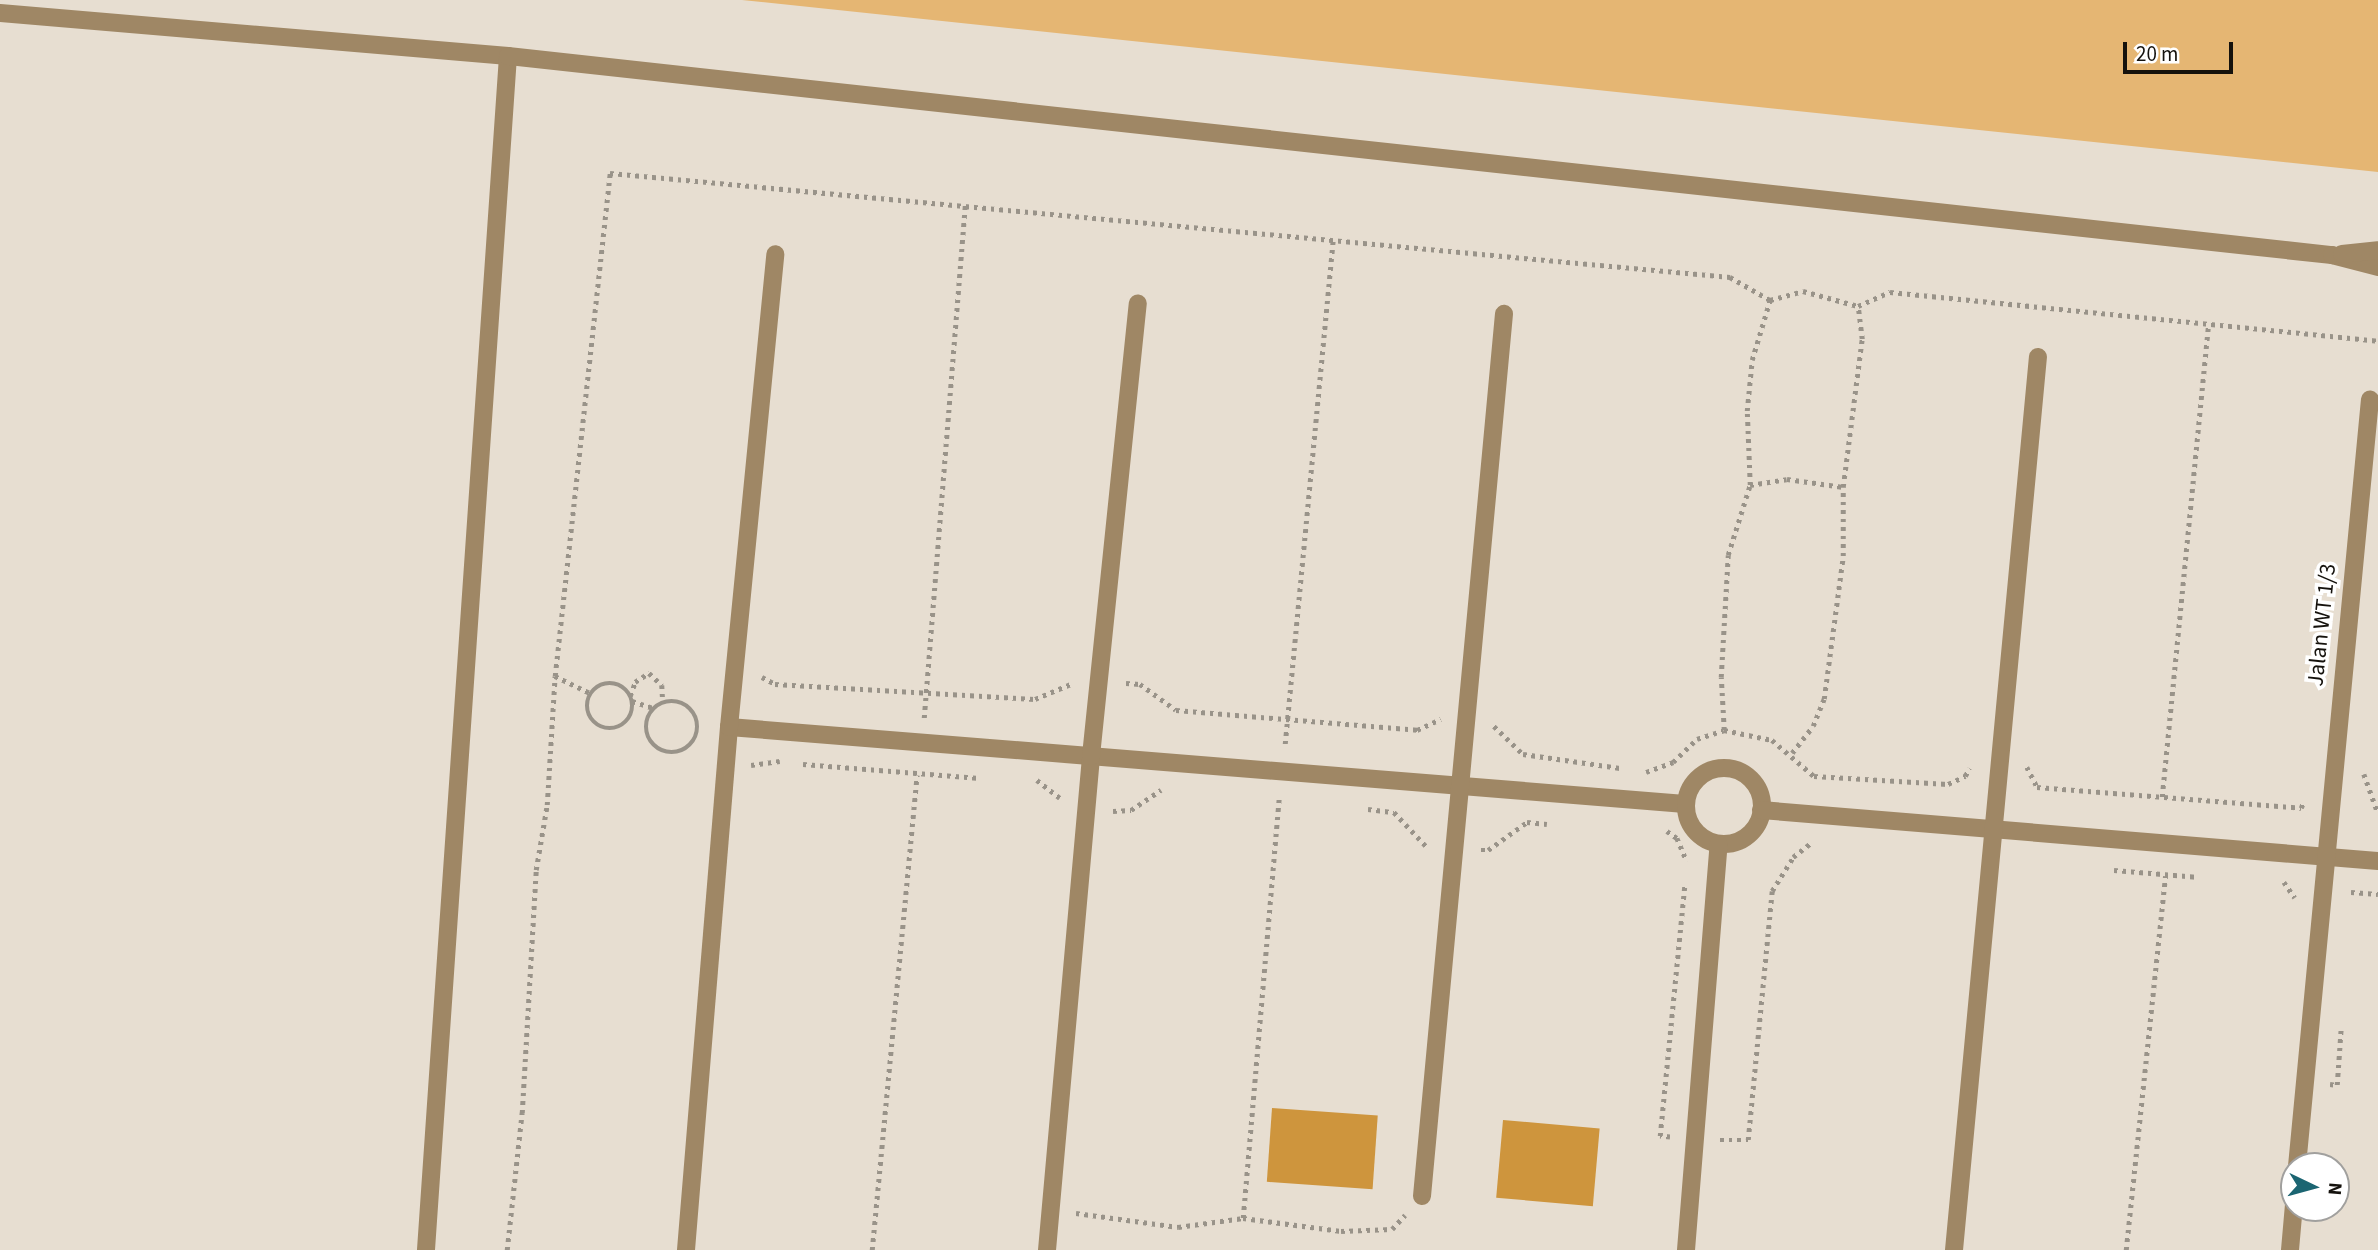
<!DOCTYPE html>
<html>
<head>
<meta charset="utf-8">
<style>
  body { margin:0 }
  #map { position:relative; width:2378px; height:1250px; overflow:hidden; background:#e7ded1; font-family:"Source Sans 3",sans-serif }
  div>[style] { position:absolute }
  .green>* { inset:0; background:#e5b673 }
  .building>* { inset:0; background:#ce953d; transform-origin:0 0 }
  .path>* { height:4.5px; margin-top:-2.25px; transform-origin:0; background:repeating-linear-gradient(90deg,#999389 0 3.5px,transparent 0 8.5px) }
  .path>.ring { margin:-2.25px; padding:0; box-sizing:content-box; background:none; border:4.5px solid #999389; border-radius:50% }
  .minor>* { height:18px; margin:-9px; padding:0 9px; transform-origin:9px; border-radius:9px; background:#9f8765 }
  .minor>.ring { margin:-9px; padding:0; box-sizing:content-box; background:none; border:18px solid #9f8765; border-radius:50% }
  span { translate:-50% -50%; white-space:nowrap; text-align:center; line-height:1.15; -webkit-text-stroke:7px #fff; paint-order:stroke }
  .street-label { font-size:23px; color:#15120d }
  .north { position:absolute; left:2280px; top:1152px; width:70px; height:70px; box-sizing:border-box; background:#fff; border:2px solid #a1a09e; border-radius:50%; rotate:95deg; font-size:19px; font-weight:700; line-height:28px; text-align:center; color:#15120d }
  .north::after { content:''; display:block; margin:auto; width:24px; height:32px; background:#1b6572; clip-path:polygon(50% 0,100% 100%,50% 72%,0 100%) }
  .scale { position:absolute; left:2123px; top:42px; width:110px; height:32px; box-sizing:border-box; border:4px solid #15120d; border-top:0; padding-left:9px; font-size:21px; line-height:24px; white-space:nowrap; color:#15120d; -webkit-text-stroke:5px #fff; paint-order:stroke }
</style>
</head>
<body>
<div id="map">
  <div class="green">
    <i style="clip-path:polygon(742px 0,2378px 0,2378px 172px)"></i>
  </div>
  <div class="building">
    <i style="left:1272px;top:1108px;width:106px;height:74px;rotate:4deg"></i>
    <i style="left:1503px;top:1120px;width:97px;height:78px;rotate:5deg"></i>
  </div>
  <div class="path">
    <i style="left:1750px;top:485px;width:37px;rotate:-9deg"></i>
    <i style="left:1787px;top:479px;width:57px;rotate:8.1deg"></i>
    <i style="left:555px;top:676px;width:39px;rotate:26deg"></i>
    <i style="left:762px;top:677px;width:15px;rotate:28deg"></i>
    <i style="left:775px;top:684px;width:260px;rotate:3.3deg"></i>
    <i style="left:1035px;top:699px;width:41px;rotate:-22.8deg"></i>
    <i style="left:1126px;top:683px;width:14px;rotate:4deg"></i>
    <i style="left:1140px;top:684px;width:44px;rotate:35.8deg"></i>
    <i style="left:1176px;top:710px;width:242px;rotate:4.7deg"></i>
    <i style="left:1417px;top:730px;width:26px;rotate:-25deg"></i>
    <i class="ring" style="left:587px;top:683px;width:41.5px;height:41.5px"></i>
    <i style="left:630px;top:696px;width:15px;rotate:-70deg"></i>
    <i style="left:635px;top:682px;width:17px;rotate:-33deg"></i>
    <i style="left:649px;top:673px;width:18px;rotate:43deg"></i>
    <i style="left:662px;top:685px;width:17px;rotate:87deg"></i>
    <i style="left:632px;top:701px;width:22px;rotate:18deg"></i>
    <i class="ring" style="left:646px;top:701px;width:47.5px;height:47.5px"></i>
    <i style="left:924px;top:718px;width:514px;rotate:-85.42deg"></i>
    <i style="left:1494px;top:726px;width:40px;rotate:44deg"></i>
    <i style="left:1523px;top:754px;width:98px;rotate:8.2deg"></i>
    <i style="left:1724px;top:730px;width:53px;rotate:-93.2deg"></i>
    <i style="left:1721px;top:677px;width:122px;rotate:-86.7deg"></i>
    <i style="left:1728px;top:555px;width:73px;rotate:-72.6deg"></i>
    <i style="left:1750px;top:485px;width:74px;rotate:-92.3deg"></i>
    <i style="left:1747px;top:411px;width:51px;rotate:-84.4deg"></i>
    <i style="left:1752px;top:360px;width:63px;rotate:-73.3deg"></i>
    <i style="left:1285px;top:744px;width:506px;rotate:-84.56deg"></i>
    <i style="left:1792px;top:753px;width:34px;rotate:-52deg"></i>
    <i style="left:1813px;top:726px;width:29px;rotate:-68deg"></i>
    <i style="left:1824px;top:699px;width:144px;rotate:-82.4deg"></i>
    <i style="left:1843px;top:556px;width:69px;rotate:-90deg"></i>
    <i style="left:1843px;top:487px;width:149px;rotate:-82.7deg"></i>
    <i style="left:1862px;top:339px;width:33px;rotate:-97deg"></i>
    <i style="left:803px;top:764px;width:177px;rotate:4.5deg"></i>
    <i style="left:751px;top:765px;width:29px;rotate:-8deg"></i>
    <i style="left:2027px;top:767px;width:22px;rotate:63deg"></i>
    <i style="left:2037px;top:787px;width:265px;rotate:4.5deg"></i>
    <i style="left:2301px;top:808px;width:5px;rotate:-68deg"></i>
    <i style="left:1646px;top:772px;width:29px;rotate:-20deg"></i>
    <i style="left:1673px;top:762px;width:33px;rotate:-44deg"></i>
    <i style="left:1697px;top:739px;width:28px;rotate:-18deg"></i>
    <i style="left:1724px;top:730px;width:49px;rotate:11.8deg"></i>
    <i style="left:1772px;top:740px;width:55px;rotate:40.6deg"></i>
    <i style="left:1814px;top:776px;width:134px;rotate:3.4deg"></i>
    <i style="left:1948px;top:784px;width:19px;rotate:-25deg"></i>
    <i style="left:1965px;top:776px;width:9px;rotate:-58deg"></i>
    <i style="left:2364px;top:774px;width:41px;rotate:70.3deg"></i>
    <i style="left:1037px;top:780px;width:29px;rotate:38deg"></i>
    <i style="left:2162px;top:797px;width:474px;rotate:-84.4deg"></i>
    <i style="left:1368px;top:809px;width:26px;rotate:7deg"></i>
    <i style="left:1394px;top:812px;width:48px;rotate:46.7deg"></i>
    <i style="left:1113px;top:811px;width:18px;rotate:-3deg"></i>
    <i style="left:1131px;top:810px;width:36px;rotate:-34deg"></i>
    <i style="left:1667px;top:831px;width:12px;rotate:35deg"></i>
    <i style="left:1677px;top:838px;width:25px;rotate:67deg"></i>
    <i style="left:1481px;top:850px;width:7px"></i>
    <i style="left:1488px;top:850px;width:48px;rotate:-35.7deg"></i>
    <i style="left:1527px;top:822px;width:20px;rotate:6deg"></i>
    <i style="left:2114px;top:870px;width:85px;rotate:4.7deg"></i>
    <i style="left:2284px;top:882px;width:19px;rotate:55deg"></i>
    <i style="left:2351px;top:892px;width:27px;rotate:4deg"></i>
    <i style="left:2330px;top:1084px;width:7px;rotate:8deg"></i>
    <i style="left:2337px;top:1085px;width:57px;rotate:-86deg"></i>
    <i style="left:1670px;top:1137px;width:10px;rotate:-174deg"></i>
    <i style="left:1660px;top:1136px;width:254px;rotate:-84.4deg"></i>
    <i style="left:1720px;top:1140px;width:28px"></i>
    <i style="left:1748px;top:1140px;width:250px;rotate:-84.5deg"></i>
    <i style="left:1772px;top:891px;width:40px;rotate:-58deg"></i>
    <i style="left:1793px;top:857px;width:23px;rotate:-38deg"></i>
    <i style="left:1076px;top:1213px;width:103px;rotate:7.8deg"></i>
    <i style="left:1178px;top:1227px;width:66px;rotate:-7.9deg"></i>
    <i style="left:1243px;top:1218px;width:99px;rotate:7.6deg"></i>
    <i style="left:1341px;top:1231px;width:51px;rotate:-2.2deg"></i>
    <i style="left:1392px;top:1229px;width:19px;rotate:-47deg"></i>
    <i style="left:1243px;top:1218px;width:422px;rotate:-85.1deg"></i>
    <i style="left:507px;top:1250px;width:138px;rotate:-83.8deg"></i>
    <i style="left:522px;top:1113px;width:243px;rotate:-86.7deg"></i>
    <i style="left:536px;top:870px;width:66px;rotate:-80.4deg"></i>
    <i style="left:547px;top:805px;width:129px;rotate:-86.5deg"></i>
    <i style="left:555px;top:676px;width:506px;rotate:-83.76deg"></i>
    <i style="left:610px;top:173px;width:1125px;rotate:5.31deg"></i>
    <i style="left:1730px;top:277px;width:46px;rotate:29.9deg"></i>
    <i style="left:1770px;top:300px;width:34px;rotate:-15deg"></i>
    <i style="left:1803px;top:291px;width:57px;rotate:15.3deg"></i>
    <i style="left:1858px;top:306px;width:35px;rotate:-24deg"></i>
    <i style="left:1890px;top:292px;width:490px;rotate:5.7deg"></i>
    <i style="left:872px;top:1250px;width:477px;rotate:-84.6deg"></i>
    <i style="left:2126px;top:1250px;width:376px;rotate:-84deg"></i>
  </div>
  <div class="minor">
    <i style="left:0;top:13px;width:510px;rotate:4.84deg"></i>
    <i style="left:508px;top:56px;width:1197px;rotate:93.93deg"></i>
    <i style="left:508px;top:56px;width:1835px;rotate:6.23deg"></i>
    <i style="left:2332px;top:255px;width:48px;rotate:14.6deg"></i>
    <i style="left:2342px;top:254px;width:36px;rotate:-6deg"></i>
    <i style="left:729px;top:727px;width:959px;rotate:4.6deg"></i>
    <i class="ring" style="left:1686px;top:768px;width:58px;height:58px"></i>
    <i style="left:1761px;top:810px;width:619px;rotate:4.73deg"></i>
    <i style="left:2297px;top:1166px;width:770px;rotate:-84.56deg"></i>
    <i style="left:1422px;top:1196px;width:886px;rotate:-84.69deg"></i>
    <i style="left:686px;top:1250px;width:525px;rotate:-85.3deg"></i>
    <i style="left:729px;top:727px;width:475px;rotate:-84.4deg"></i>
    <i style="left:1047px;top:1250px;width:496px;rotate:-84.9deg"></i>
    <i style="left:1091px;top:756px;width:455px;rotate:-84.1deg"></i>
    <i style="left:1686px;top:1250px;width:407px;rotate:-85.4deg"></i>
    <i style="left:1954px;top:1250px;width:897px;rotate:-84.63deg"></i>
    <i style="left:2290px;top:1250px;width:46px;rotate:-85deg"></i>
  </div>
  <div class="street-label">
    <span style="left:2322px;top:625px;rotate:-84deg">Jalan WT 1/3</span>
  </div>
  <div class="north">N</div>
  <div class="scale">20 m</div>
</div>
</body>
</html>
